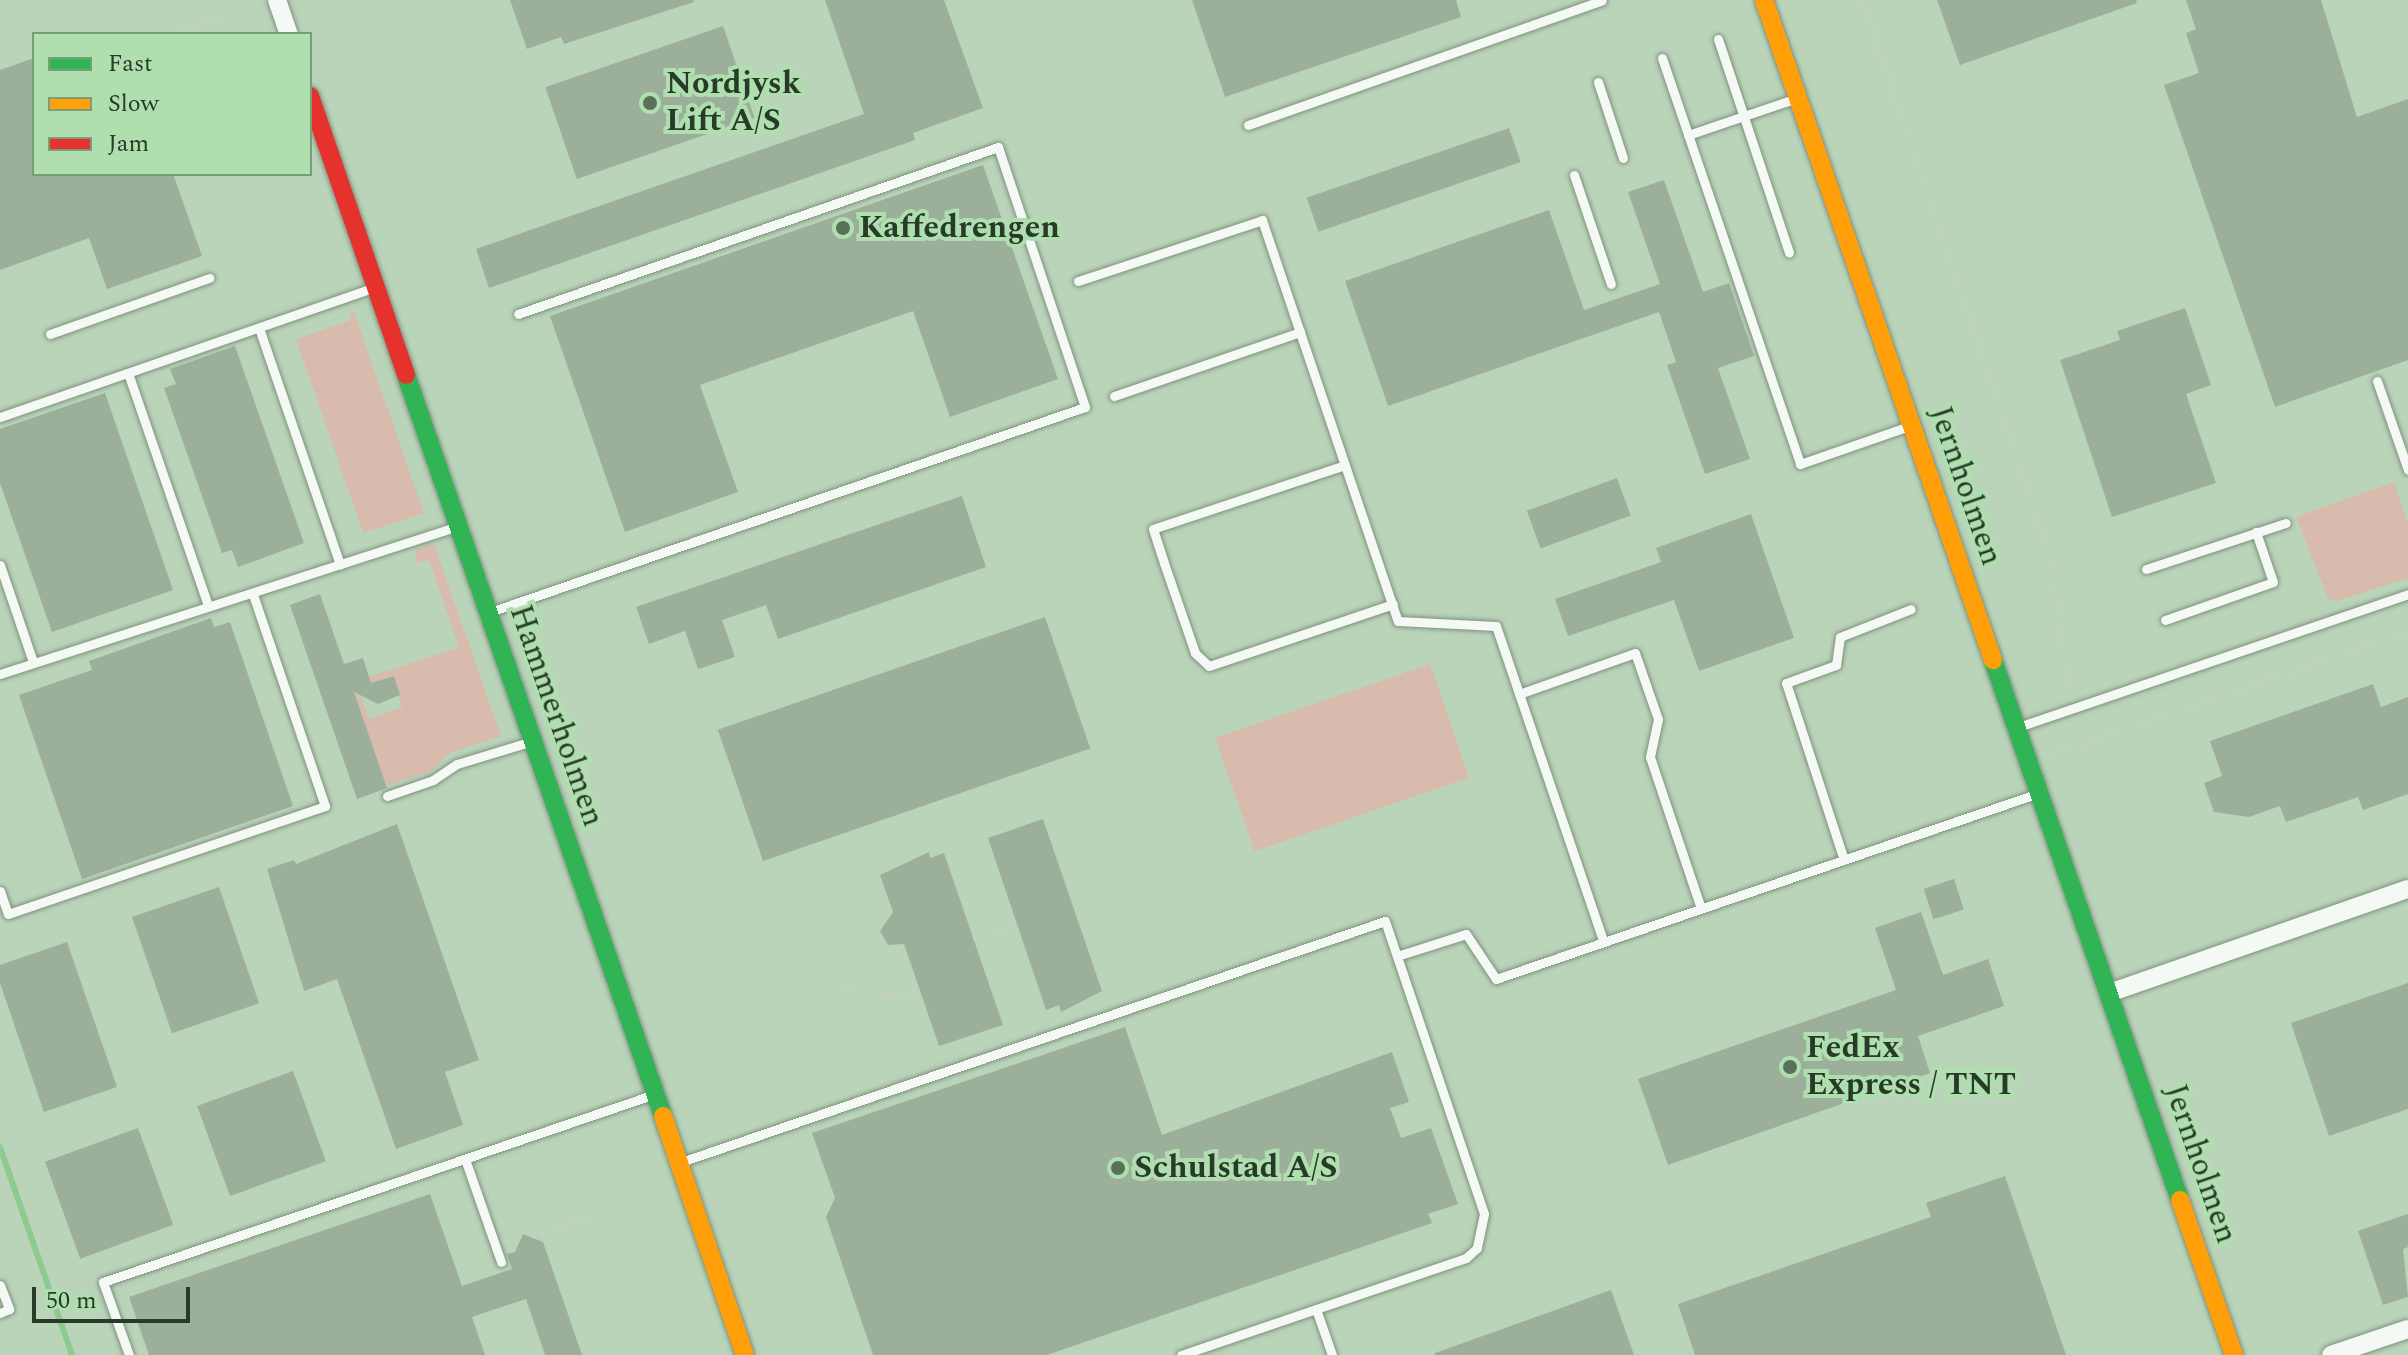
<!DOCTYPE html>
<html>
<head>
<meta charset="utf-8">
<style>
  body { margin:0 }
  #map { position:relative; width:2408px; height:1355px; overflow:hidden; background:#bad4ba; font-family:Spectral,serif }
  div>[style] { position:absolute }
  .green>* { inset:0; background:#d8bbac; transform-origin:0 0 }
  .stream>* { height:6px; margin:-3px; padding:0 3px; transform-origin:3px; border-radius:3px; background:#8eca8f }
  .building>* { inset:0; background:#9baf9b; transform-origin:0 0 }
  .path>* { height:4px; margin-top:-2px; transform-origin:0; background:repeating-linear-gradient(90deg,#c7cec6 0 4px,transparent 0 10px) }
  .roads { filter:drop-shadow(0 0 2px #7e927e) drop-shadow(0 0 2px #7e927e) }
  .lane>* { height:9px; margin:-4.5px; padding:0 4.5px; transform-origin:4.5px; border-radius:4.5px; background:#f5f9f5 }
  .street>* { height:18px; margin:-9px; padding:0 9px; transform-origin:9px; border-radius:9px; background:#f5f9f5 }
  .fast>* { height:18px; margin:-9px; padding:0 9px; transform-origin:9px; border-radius:9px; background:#30b455 }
  .slow>* { height:18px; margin:-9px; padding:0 9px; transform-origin:9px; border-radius:9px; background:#ff9f0a }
  .jam>* { height:18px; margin:-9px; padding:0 9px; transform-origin:9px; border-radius:9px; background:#e5322d }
  .dots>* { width:22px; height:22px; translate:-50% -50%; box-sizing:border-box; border:4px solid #b0dfaf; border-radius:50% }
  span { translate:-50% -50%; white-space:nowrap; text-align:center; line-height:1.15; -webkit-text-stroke:8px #b0dfaf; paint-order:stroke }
  .poi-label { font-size:32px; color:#283a28; font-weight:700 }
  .left { translate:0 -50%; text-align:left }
  .street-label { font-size:32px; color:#283a28 }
  .legend { position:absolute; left:32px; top:32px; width:280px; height:144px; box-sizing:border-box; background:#b0dfaf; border:2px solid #7a9d79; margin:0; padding:10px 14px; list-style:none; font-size:24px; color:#283a28 }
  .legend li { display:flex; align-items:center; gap:16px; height:40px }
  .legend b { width:40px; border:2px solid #7a9d79 }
  .scale { position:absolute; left:32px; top:1287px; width:158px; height:36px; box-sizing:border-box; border:4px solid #283a28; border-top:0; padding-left:10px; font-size:24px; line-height:28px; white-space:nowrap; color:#283a28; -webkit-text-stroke:6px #b0dfaf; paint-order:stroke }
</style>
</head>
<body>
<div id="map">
  <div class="green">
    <i style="clip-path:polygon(349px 312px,354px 312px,424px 513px,363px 533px,296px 339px,351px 320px)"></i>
    <i style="clip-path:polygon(2394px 482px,2408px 524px,2408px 578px,2336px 601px,2328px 598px,2296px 517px)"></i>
    <i style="clip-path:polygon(434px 544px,501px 736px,450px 753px,432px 771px,386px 786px,354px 692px,361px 696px,369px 719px,402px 707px,394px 676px,371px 683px,369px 677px,459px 647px,429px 560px,416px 563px,416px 549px)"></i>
    <i style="left:1430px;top:664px;width:120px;height:227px;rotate:71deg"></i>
  </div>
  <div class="stream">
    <i style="left:0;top:1147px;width:220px;rotate:70.9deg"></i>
  </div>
  <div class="building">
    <i style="clip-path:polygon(510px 0,694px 0,694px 2px,564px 44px,561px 37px,527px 49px)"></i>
    <i style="clip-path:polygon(825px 0,944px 0,983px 108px,913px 133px,915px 140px,489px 288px,476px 249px,864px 114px)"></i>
    <i style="clip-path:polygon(1192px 0,1456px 0,1461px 17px,1225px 97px)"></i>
    <i style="clip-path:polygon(1937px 0,2136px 0,2137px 3px,1960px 65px)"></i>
    <i style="clip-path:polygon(2186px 0,2321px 0,2357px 117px,2408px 99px,2408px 360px,2275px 407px,2164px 85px,2199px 73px,2186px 33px,2196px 29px)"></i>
    <i style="left:723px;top:26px;width:97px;height:188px;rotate:71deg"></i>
    <i style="clip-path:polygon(34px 58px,34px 174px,173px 174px,202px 256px,107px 289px,89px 238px,0 270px,0 70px)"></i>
    <i style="left:1509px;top:128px;width:36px;height:214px;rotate:71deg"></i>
    <i style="clip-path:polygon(983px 165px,1058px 379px,950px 417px,913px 311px,700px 385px,738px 492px,625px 532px,550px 316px)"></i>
    <i style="clip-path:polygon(1664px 180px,1703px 292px,1729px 283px,1754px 356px,1718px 368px,1750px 459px,1705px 474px,1667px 365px,1676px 362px,1659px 312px,1388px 406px,1345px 281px,1549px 210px,1584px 310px,1660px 284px,1628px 192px)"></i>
    <i style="clip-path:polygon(2185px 308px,2211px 385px,2186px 394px,2216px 483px,2112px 517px,2060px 360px,2120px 340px,2117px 331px)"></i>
    <i style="clip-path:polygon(235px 346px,304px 543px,238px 567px,232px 550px,222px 553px,164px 388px,176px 384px,170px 369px)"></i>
    <i style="clip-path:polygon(105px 393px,173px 590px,52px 632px,0 483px,0 429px)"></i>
    <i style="left:1617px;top:478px;width:40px;height:96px;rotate:70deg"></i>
    <i style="clip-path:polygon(962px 496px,986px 567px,778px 639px,766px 605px,722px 620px,735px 657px,698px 669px,685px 631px,649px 644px,636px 607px)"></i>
    <i style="clip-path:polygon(1751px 514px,1794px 638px,1699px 671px,1674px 600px,1568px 636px,1555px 599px,1661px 562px,1656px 548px)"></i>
    <i style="clip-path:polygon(320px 594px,344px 664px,363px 658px,371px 683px,394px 676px,400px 695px,378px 704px,354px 692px,387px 788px,357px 799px,290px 605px)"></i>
    <i style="left:1045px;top:617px;width:139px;height:346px;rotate:71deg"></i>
    <i style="clip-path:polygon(211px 618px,214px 627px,230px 622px,293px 806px,82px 879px,19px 695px,92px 670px,89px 661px)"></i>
    <i style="clip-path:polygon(2373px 684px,2381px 707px,2408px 697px,2408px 794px,2363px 810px,2358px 797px,2286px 822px,2280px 806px,2249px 817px,2214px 812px,2204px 783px,2222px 776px,2210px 741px)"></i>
    <i style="clip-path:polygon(1043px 819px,1102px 991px,1061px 1012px,1059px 1005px,1046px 1010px,988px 838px)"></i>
    <i style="clip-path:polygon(397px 824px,479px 1060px,445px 1072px,463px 1125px,396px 1149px,337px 979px,304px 991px,267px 869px,294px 860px,296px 864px)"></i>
    <i style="clip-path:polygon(929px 852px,930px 858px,944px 853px,1003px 1025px,939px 1046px,904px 944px,888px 945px,880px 931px,893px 912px,880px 875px)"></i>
    <i style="left:1954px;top:879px;width:32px;height:32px;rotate:72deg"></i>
    <i style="left:219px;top:887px;width:123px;height:92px;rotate:71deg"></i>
    <i style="clip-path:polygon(1921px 912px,1943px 975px,1988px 959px,2004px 1006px,1918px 1036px,1930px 1073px,1668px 1165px,1638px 1079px,1896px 990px,1875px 928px)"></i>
    <i style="clip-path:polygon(67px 942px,117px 1087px,44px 1112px,0 983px,0 965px)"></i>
    <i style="clip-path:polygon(2408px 983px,2408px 1109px,2329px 1136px,2291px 1023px)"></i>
    <i style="clip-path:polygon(1125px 1027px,1162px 1135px,1392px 1052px,1409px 1102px,1390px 1108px,1401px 1138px,1431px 1128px,1458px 1204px,1428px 1214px,1432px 1223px,1047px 1355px,873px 1355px,826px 1217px,835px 1198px,812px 1133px)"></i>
    <i style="left:293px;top:1071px;width:96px;height:102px;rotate:70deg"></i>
    <i style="left:138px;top:1128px;width:103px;height:99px;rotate:70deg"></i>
    <i style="clip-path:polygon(2005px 1176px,2066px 1355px,1695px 1355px,1678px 1304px,1931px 1217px,1926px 1203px)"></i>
    <i style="clip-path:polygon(430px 1194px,462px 1286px,512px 1269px,507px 1254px,515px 1252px,523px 1234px,543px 1242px,582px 1355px,545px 1355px,526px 1299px,472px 1317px,485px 1355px,149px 1355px,129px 1297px)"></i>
    <i style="clip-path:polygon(2408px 1214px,2408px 1247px,2403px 1249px,2408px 1297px,2383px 1305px,2358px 1231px)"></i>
    <i style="clip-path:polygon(1611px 1290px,1634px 1355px,1435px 1355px,1435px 1353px)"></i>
  </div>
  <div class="path">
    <i style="left:1862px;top:0;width:595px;rotate:71.38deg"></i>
    <i style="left:2052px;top:564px;width:130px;rotate:82.5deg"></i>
    <i style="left:182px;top:30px;width:44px;rotate:-18.4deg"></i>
    <i style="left:2051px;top:755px;width:378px;rotate:-19deg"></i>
    <i style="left:973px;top:939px;width:46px;rotate:-18.8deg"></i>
    <i style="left:842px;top:986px;width:61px;rotate:10.4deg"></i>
    <i style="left:902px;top:997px;width:19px;rotate:-18deg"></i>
    <i style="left:532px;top:1237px;width:72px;rotate:-18.7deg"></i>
  </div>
  <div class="roads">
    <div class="lane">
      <i style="left:1718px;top:39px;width:225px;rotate:71.6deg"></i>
      <i style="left:1662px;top:58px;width:429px;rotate:71.2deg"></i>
      <i style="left:1800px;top:464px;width:115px;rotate:-19.2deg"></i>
      <i style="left:1598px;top:82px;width:80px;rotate:71.8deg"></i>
      <i style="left:1248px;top:125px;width:375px;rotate:-19.4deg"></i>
      <i style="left:1688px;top:135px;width:112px;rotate:-18.8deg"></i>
      <i style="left:1574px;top:175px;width:115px;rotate:71.3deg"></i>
      <i style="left:1078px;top:281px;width:194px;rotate:-18.3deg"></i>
      <i style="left:1262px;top:220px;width:423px;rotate:71.3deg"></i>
      <i style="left:1398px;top:621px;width:98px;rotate:2.9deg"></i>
      <i style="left:1496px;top:626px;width:333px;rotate:71.2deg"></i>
      <i style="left:259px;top:328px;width:250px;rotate:71.1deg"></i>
      <i style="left:50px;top:334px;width:169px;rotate:-19.4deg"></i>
      <i style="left:128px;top:373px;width:243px;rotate:71deg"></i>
      <i style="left:2377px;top:381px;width:94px;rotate:70.8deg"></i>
      <i style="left:1114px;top:396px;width:197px;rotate:-19deg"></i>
      <i style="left:0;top:417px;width:395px;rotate:-19.1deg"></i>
      <i style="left:1345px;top:465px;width:202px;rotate:161.6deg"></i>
      <i style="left:1153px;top:529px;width:36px;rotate:72deg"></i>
      <i style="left:1164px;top:563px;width:95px;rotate:71deg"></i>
      <i style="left:1195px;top:653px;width:19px;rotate:43deg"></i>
      <i style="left:1209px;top:666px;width:194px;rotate:-18.6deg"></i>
      <i style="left:0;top:565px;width:102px;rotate:71.2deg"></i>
      <i style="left:2146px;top:569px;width:147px;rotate:-18.2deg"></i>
      <i style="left:490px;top:612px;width:629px;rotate:-19.01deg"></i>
      <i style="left:1085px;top:407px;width:274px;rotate:-108.5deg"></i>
      <i style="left:998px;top:147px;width:508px;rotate:160.82deg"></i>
      <i style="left:2165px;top:620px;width:114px;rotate:-19.4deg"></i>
      <i style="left:2273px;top:582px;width:53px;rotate:-108.8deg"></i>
      <i style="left:0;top:674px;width:480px;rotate:-17.9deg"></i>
      <i style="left:1519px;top:694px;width:123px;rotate:-19.5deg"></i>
      <i style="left:1635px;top:653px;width:70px;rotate:70.8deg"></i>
      <i style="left:1658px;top:719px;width:39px;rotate:102deg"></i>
      <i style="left:1650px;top:757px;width:157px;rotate:71.4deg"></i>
      <i style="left:2018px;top:727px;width:412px;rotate:-18.8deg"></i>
      <i style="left:387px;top:796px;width:49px;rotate:-19.2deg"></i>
      <i style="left:433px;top:780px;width:29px;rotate:-34deg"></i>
      <i style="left:457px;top:764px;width:75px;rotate:-17deg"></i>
      <i style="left:1843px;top:857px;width:183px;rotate:-108.1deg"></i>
      <i style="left:1786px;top:683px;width:53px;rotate:-19.8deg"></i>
      <i style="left:1836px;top:665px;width:28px;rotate:-82deg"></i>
      <i style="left:1840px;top:637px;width:76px;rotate:-21.5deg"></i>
      <i style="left:0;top:891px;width:24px;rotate:71deg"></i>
      <i style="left:8px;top:914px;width:335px;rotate:-18.8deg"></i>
      <i style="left:325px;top:806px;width:224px;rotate:-108.8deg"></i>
      <i style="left:1397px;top:956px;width:72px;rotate:-17.7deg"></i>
      <i style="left:1466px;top:934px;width:54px;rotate:56.3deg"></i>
      <i style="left:1496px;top:979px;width:571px;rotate:-18.91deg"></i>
      <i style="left:465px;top:1159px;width:109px;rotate:70.7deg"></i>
      <i style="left:681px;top:1162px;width:744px;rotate:-18.9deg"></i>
      <i style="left:1385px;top:921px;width:309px;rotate:71.3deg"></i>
      <i style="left:1484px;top:1214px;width:35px;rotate:102deg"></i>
      <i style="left:1477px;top:1248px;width:15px;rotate:138deg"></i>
      <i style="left:1466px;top:1258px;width:301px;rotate:161.2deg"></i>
      <i style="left:0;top:1285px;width:26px;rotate:69deg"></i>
      <i style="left:9px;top:1309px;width:10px;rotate:156deg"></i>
      <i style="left:1316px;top:1309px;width:49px;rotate:70.8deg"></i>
      <i style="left:129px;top:1355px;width:77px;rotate:-109.6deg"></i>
      <i style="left:103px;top:1282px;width:580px;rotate:-18.81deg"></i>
    </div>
    <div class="street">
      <i style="left:277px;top:0;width:36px;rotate:71deg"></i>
      <i style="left:2109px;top:993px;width:317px;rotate:-19.2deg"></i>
      <i style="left:2331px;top:1355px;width:81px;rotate:-18.7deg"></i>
    </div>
    <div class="fast">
      <i style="left:406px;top:375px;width:784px;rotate:70.87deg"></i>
      <i style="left:1993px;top:660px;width:571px;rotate:70.9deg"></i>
    </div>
    <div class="slow">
      <i style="left:1764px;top:0;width:699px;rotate:70.86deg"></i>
      <i style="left:663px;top:1116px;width:253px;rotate:71.1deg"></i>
      <i style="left:2180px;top:1200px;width:164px;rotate:70.8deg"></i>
    </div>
    <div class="jam">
      <i style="left:310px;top:96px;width:295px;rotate:71deg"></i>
    </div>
  </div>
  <div class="dots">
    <i style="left:650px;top:103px;background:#5b705b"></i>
    <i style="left:843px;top:228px;background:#5b705b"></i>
    <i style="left:1790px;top:1067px;background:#5b705b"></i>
    <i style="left:1118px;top:1168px;background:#5b705b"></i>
  </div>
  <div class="poi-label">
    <span class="left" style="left:666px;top:103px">Nordjysk<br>Lift A/S</span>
    <span class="left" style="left:859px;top:228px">Kaffedrengen</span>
    <span class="left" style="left:1806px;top:1067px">FedEx<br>Express / TNT</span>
    <span class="left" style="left:1134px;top:1168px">Schulstad A/S</span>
  </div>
  <div class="street-label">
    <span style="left:1965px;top:486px;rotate:71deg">Jernholmen</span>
    <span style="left:556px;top:716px;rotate:71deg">Hammerholmen</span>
    <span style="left:2200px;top:1164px;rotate:71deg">Jernholmen</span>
  </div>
  <ul class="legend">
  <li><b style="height:10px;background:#30b455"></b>Fast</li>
  <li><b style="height:10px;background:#ff9f0a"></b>Slow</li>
  <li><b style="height:10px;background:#e5322d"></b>Jam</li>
  </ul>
  <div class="scale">50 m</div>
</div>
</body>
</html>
